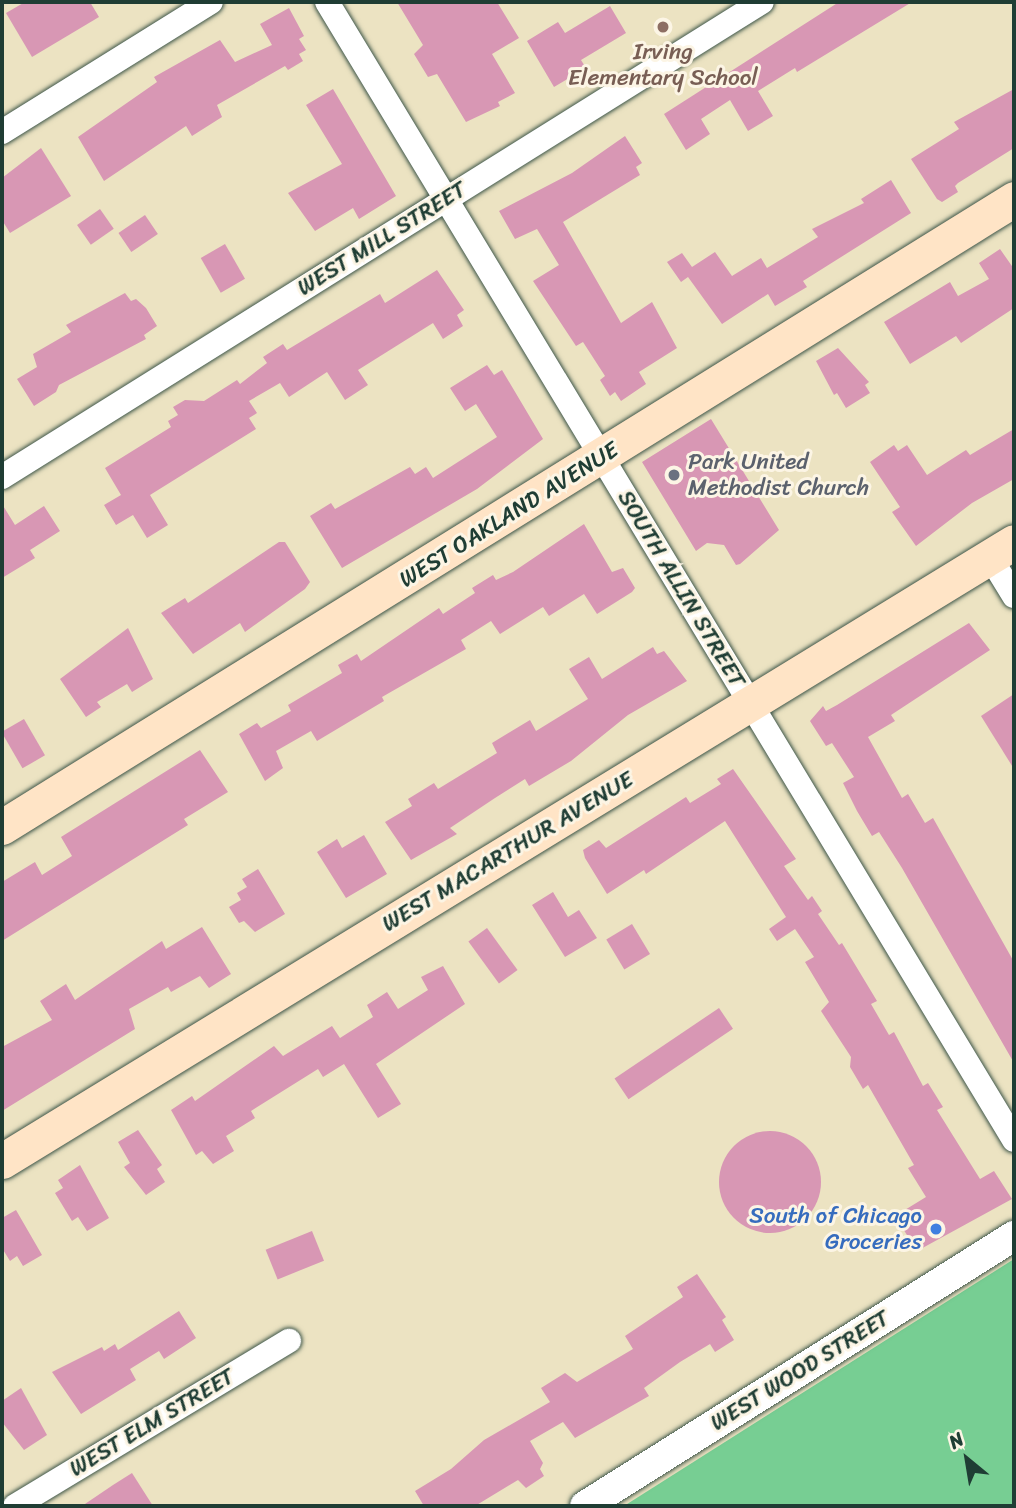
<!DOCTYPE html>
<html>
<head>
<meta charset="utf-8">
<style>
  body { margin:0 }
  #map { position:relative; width:1016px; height:1508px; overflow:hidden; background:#ece3c2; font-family:Sriracha,sans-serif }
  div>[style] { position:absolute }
  .green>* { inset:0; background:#77ce93 }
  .building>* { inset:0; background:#d897b4; transform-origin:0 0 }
  .round { border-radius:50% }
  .roads { filter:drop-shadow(0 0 2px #3e5649) drop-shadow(0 0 2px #3e5649) }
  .minor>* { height:24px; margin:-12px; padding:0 12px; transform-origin:12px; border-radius:12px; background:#fff }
  .tertiary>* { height:30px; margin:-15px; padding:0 15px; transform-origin:15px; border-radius:15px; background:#fff }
  .secondary>* { height:35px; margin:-17.5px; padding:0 17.5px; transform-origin:17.5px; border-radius:17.5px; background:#ffe4c6 }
  .dots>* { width:19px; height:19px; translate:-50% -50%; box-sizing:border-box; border:4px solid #fcf5e5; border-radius:50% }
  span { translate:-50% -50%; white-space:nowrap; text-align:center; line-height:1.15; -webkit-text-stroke:6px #fcf5e5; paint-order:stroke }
  .education-label { font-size:23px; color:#785e54 }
  .street-label { font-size:23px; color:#1f3d34 }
  .worship-label { font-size:23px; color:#5b616d }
  .left { translate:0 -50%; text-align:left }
  .shop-label { font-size:23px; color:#366cbe }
  .right { translate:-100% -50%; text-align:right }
  .frame { position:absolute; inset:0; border:4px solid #1f3d34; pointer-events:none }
  .north { position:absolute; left:932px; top:1424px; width:70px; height:70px; -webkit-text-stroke:5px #fcf5e5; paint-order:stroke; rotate:330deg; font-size:19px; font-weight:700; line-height:28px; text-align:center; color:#1f3d34 }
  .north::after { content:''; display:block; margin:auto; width:24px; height:32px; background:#1f3d34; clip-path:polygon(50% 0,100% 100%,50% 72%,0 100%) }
</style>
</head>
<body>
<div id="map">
  <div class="green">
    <i style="clip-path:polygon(1014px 1259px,1014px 1506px,624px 1506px)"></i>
  </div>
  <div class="building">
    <i style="clip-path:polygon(25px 2px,90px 2px,99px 17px,32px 57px,6px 13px)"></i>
    <i style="clip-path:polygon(397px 2px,497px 2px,519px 38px,492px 54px,515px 93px,498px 102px,500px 106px,466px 122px,437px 74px,428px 77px,414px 54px,423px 45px)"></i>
    <i style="clip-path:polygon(839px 2px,912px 2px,797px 72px,795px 68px,758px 91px,773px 116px,748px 131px,730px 100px,701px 119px,710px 134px,686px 150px,664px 114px)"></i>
    <i style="clip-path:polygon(610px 6px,626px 33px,581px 60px,586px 68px,554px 87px,527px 41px,558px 22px,565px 33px)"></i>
    <i style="clip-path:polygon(289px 8px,304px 36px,299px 39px,306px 50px,299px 54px,303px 61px,288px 70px,285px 66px,217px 105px,222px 117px,192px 136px,186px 126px,104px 181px,78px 137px,157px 82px,154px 77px,220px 40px,235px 62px,272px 45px,260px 24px)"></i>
    <i style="clip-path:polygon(333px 89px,396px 196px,359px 219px,353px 208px,315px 231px,288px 193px,342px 164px,306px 105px)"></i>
    <i style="clip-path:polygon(1014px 89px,1014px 148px,958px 183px,955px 186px,958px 192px,942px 202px,937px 199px,911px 159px,959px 129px,954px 122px)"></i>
    <i style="clip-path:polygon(625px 136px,642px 163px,636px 167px,640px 175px,563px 222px,621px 323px,652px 302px,677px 348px,639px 372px,646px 384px,621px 401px,615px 392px,610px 396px,600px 380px,605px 376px,583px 342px,576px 346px,533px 281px,559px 265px,537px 229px,515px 239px,499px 211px,572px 173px)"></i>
    <i style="clip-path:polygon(41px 148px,71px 196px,10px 233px,2px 220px,2px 178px)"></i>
    <i style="clip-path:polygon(891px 180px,911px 213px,803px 281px,807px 287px,775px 306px,768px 294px,722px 324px,688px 277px,681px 282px,667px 262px,682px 253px,692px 267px,715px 252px,732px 276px,761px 258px,767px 268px,818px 237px,812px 229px,864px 203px,861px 199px)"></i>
    <i style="left:100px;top:209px;width:24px;height:28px;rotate:55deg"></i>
    <i style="left:145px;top:215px;width:23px;height:32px;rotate:56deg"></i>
    <i style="left:225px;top:244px;width:40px;height:28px;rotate:60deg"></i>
    <i style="clip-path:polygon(1000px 249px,1014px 269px,1014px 308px,961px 343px,956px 336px,910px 364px,884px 322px,950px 282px,958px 296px,989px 279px,979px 263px)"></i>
    <i style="clip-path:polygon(437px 270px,464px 310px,457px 315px,463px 326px,443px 339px,433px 323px,358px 370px,368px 385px,345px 400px,327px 372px,289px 397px,280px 383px,249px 401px,257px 413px,249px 418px,256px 429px,150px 495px,168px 525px,147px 538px,133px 515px,116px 525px,104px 505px,121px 495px,105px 468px,171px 427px,168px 421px,178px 415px,173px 407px,185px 400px,204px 401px,237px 380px,240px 384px,267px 363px,263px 357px,283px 344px,287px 350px,380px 294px,385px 303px)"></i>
    <i style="clip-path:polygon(125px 293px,131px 301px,136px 299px,146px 308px,157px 326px,144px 335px,146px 339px,59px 385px,56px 392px,34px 406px,17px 379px,37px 367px,33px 354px,71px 332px,66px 325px)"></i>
    <i style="clip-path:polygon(838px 348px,869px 382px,865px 385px,870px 393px,846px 408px,837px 393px,834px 395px,816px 361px)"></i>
    <i style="clip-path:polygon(487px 365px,494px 375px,502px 370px,543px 439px,477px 489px,342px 568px,310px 516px,331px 503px,335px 509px,410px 467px,415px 474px,426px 467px,433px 478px,497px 437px,476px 404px,465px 411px,450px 388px)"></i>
    <i style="clip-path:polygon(711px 419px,779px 530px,740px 564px,736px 565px,724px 545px,707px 543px,696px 551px,642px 462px)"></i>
    <i style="clip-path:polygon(1014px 429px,1014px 479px,972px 503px,916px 546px,892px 512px,900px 507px,870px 462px,894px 445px,898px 451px,907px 445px,927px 475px,966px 450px,970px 455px)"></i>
    <i style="clip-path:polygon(2px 504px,15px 525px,44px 506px,60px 531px,30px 550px,35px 558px,2px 578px)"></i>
    <i style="clip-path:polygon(584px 524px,612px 572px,623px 568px,635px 588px,632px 592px,597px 614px,584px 594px,549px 616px,543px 607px,500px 634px,491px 621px,461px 640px,466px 649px,382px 697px,384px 701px,317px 741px,311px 731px,276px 751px,283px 768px,265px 781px,239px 734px,257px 723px,261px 728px,291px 711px,288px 705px,342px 673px,338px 665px,357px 654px,361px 661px,439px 608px,443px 614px,475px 593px,472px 588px,493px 575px,496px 580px,513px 572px)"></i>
    <i style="clip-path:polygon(279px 542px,285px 542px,310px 582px,305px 589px,245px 632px,240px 623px,193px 654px,161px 613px,185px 598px,188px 603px)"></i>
    <i style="clip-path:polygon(969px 623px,990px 650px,891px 715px,895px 721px,868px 737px,902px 798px,908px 794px,925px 823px,933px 818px,1014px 962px,1014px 1063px,902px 868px,879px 832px,872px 836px,857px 811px,843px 783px,854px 777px,832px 743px,826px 746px,810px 721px,823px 706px,826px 711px,837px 705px)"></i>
    <i style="clip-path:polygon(128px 628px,153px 679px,132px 692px,127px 684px,97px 702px,101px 707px,86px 717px,60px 679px)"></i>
    <i style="clip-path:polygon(653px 647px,657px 654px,664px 651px,687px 681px,628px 715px,571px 761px,529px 786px,525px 779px,495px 798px,450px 828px,457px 834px,411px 860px,385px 822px,412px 806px,408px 799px,434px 783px,438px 789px,497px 753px,492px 743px,530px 720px,536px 731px,588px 699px,569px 669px,589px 657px,602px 679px)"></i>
    <i style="clip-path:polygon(1014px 694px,1014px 769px,981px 716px)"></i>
    <i style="left:24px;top:719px;width:42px;height:26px;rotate:60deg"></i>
    <i style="clip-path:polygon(200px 750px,228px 792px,184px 819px,188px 825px,2px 941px,2px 882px,35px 862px,42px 875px,72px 856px,61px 837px)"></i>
    <i style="clip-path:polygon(733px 769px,796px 859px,784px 866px,808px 900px,812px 896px,822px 911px,818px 914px,839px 945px,842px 943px,877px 1001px,871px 1004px,889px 1035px,894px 1032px,923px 1086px,928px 1083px,943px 1107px,937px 1110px,980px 1179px,994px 1171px,1012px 1199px,917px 1251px,895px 1216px,926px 1197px,908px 1168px,914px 1165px,868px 1085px,863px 1089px,850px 1067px,851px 1057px,821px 1011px,829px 1002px,805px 962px,814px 957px,795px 929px,777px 941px,769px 929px,786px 917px,725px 821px,646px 874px,644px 870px,607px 894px,585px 858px,583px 850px,599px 840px,606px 848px,686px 797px,690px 803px,721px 784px,717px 779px)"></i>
    <i style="clip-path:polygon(364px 835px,387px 874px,346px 898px,317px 852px,337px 839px,342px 848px)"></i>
    <i style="clip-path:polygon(258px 869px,285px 914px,255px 932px,244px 921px,239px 923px,229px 907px,241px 900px,237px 893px,247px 887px,242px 879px)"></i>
    <i style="clip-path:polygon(553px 892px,568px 917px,579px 910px,597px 938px,565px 957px,532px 905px)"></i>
    <i style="left:632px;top:924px;width:35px;height:30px;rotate:59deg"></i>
    <i style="clip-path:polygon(202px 927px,231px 974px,209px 988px,200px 976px,171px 992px,168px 987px,129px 1009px,135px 1029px,2px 1111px,2px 1047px,52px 1020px,40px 1001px,66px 984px,75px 1000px,162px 941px,166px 949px)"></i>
    <i style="left:487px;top:928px;width:52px;height:23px;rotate:54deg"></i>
    <i style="clip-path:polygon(443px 966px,465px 1004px,376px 1064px,401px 1104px,378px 1118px,344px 1064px,323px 1077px,318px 1069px,251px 1111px,255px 1118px,226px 1136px,234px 1151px,213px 1164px,202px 1151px,196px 1155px,171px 1110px,192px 1096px,195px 1101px,274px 1046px,283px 1056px,332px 1026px,340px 1038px,373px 1017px,367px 1005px,387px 992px,398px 1009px,428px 990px,421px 977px)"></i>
    <i style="left:719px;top:1008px;width:25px;height:126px;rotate:56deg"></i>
    <i style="clip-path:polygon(138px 1130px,162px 1165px,157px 1169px,165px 1182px,146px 1195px,124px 1167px,130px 1163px,118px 1142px)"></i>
    <i class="round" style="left:719px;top:1131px;width:102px;height:102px"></i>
    <i style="clip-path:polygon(80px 1165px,109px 1218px,87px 1231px,78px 1217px,72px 1221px,55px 1193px,63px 1188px,58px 1180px)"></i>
    <i style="clip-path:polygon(16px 1210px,42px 1255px,23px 1266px,17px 1256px,10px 1261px,2px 1248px,2px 1218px)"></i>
    <i style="left:312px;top:1231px;width:32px;height:50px;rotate:68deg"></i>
    <i style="clip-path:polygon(697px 1274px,726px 1317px,722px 1320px,734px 1340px,715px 1352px,710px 1344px,680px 1362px,644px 1388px,649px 1396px,575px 1438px,563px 1422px,530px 1441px,543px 1463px,540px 1469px,544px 1476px,526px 1488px,518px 1480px,475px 1506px,424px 1506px,415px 1491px,451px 1469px,484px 1440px,550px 1402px,541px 1388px,565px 1373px,577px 1382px,633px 1349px,625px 1336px,683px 1297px,677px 1287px)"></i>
    <i style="clip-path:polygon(179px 1311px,196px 1338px,164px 1359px,159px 1351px,130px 1369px,136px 1380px,81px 1414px,52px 1372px,102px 1347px,104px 1351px,115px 1344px,118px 1350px)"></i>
    <i style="clip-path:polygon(21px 1388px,47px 1435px,24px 1450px,2px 1422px,2px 1401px)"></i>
    <i style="clip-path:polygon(132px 1473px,153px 1506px,82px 1506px,113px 1485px)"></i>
  </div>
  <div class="roads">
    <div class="minor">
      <i style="left:327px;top:2px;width:1329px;rotate:58.88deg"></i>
      <i style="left:2px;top:132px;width:246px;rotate:-31.9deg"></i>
      <i style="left:2px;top:477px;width:896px;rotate:-32.01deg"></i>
      <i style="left:990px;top:557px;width:46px;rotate:58.4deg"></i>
      <i style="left:15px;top:1506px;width:320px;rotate:-31.1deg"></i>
    </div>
    <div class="tertiary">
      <i style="left:585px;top:1506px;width:507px;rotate:-32.19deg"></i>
    </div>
    <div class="secondary">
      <i style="left:2px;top:827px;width:1191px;rotate:-31.82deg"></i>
      <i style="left:2px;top:1161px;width:1186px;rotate:-31.45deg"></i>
    </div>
  </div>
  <div class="dots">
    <i style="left:663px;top:27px;background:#8d6e63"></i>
    <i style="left:674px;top:475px;background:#6b7280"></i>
    <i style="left:936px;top:1229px;background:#3f7fe0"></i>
  </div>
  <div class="education-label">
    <span style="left:663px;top:65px">Irving<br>Elementary School</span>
  </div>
  <div class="street-label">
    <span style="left:382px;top:239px;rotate:-32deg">WEST MILL STREET</span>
    <span style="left:509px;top:515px;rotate:-32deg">WEST OAKLAND AVENUE</span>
    <span style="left:681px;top:589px;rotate:59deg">SOUTH ALLIN STREET</span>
    <span style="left:508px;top:852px;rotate:-31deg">WEST MACARTHUR AVENUE</span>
    <span style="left:800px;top:1371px;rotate:-32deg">WEST WOOD STREET</span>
    <span style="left:152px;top:1423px;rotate:-31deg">WEST ELM STREET</span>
  </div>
  <div class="worship-label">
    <span class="left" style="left:688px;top:475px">Park United<br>Methodist Church</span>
  </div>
  <div class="shop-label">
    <span class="right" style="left:922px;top:1229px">South of Chicago<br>Groceries</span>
  </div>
  <div class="frame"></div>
  <div class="north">N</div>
</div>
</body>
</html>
